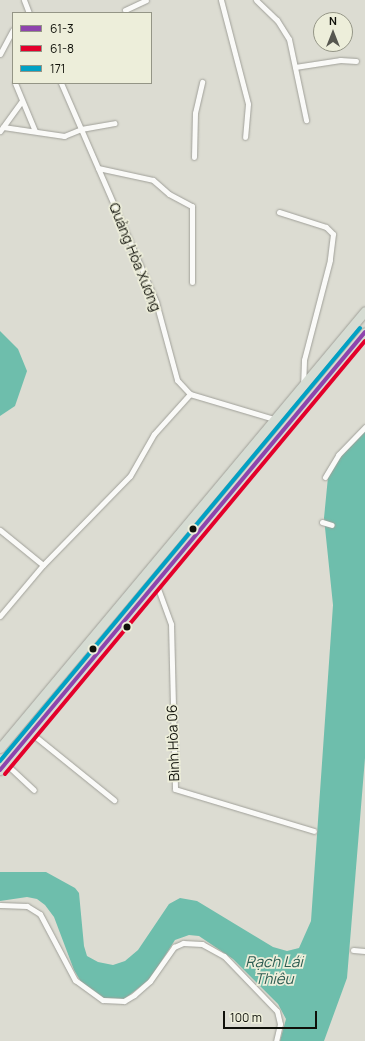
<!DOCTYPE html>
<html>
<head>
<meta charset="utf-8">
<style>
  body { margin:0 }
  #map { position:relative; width:365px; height:1041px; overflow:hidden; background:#dcdcd2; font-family:Manrope,sans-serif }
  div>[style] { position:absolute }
  .water>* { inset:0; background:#6ebeac }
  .roads { filter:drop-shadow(0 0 1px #a0a099) drop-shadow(0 0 1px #a0a099) }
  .minor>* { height:5px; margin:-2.5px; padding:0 2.5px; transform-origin:2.5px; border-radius:2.5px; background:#fafaf8 }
  .trunk>* { height:9px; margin:-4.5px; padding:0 4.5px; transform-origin:4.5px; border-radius:4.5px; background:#d6dcd3 }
  .bus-1>* { height:4px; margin:-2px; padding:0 2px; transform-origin:2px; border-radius:2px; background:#8e44ad }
  .bus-2>* { height:4px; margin:-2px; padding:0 2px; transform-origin:2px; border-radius:2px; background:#e4002b }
  .bus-3>* { height:4px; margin:-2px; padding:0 2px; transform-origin:2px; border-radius:2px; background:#01a1c4 }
  .dots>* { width:11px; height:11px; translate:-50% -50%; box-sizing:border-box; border:2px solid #edeeda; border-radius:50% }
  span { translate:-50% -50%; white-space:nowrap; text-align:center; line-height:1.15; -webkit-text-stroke:3.5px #edeeda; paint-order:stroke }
  .street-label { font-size:14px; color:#0f1009 }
  .water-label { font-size:15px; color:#2d5c52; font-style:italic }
  .legend { position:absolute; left:12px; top:12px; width:140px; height:72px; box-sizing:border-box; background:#edeeda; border:1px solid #949586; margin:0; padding:5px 7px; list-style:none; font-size:12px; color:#0f1009 }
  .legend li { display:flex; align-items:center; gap:8px; height:20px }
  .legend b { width:20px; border:1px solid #949586 }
  .north { position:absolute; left:313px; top:12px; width:40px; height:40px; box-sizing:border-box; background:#edeeda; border:1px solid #949586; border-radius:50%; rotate:0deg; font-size:11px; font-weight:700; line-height:16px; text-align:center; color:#0f1009 }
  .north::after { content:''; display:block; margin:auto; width:14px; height:18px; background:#57574f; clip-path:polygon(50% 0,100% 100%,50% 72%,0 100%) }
  .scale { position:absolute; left:223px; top:1011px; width:94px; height:18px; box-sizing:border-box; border:2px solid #0f1009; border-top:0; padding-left:5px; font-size:12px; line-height:14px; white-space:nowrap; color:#0f1009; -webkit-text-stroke:3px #edeeda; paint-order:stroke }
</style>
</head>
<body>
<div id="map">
  <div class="water">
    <i style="clip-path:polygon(0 331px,18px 349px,27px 371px,15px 406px,0 416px)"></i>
    <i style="clip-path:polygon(365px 431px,365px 758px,347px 978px,324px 1041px,280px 1041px,286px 1019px,278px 1004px,233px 959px,199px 936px,189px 935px,175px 940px,150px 979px,123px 1000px,100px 998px,84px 987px,74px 970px,54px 917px,45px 905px,37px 899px,27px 897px,0 901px,0 872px,46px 872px,75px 888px,79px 893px,84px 946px,87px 956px,98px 962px,113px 965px,125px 961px,138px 950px,169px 904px,180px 898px,197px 901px,273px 947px,287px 951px,299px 948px,311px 921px,333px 605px,324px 518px,328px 477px,340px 456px)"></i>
  </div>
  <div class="roads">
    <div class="minor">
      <i style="left:24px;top:0;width:14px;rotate:69deg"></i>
      <i style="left:221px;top:0;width:107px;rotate:75.4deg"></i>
      <i style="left:248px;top:104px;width:33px;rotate:95deg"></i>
      <i style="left:256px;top:0;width:29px;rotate:44deg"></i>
      <i style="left:277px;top:20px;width:22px;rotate:58deg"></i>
      <i style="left:289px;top:39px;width:83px;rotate:78.1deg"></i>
      <i style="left:125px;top:10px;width:23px;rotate:-25deg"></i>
      <i style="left:0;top:54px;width:27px;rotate:-62deg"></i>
      <i style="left:295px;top:67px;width:46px;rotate:-8.8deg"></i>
      <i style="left:340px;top:60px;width:16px;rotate:4deg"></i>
      <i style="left:15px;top:83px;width:52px;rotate:67.4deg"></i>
      <i style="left:61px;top:83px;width:239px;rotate:66.5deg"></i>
      <i style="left:156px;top:302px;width:81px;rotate:74.9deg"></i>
      <i style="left:177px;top:380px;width:19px;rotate:47deg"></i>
      <i style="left:190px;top:394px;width:88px;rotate:16.6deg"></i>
      <i style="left:3px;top:127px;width:62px;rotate:8.4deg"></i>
      <i style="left:64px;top:136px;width:18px;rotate:-22deg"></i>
      <i style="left:81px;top:129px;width:34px;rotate:-10deg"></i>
      <i style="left:0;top:131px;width:37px;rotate:-54deg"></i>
      <i style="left:194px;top:157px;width:44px;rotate:-88.7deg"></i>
      <i style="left:195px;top:113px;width:32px;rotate:-77deg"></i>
      <i style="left:98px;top:168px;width:56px;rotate:12.3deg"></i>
      <i style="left:153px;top:180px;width:21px;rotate:41deg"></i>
      <i style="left:169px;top:194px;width:26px;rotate:28deg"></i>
      <i style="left:192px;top:206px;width:76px;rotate:90deg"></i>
      <i style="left:279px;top:212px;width:49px;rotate:17.7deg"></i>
      <i style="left:326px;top:227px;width:10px;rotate:45deg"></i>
      <i style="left:333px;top:234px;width:26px;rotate:97deg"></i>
      <i style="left:330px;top:260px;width:103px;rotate:104.6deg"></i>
      <i style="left:304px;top:360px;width:24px;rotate:92deg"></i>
      <i style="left:325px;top:477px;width:26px;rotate:-59deg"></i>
      <i style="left:338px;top:455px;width:39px;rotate:-46deg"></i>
      <i style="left:322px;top:522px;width:10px;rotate:17deg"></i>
      <i style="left:0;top:530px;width:55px;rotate:39.1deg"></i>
      <i style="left:156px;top:583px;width:44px;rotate:69.9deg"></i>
      <i style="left:171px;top:624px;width:165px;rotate:88.6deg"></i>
      <i style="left:175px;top:789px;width:145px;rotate:16.8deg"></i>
      <i style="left:0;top:616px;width:67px;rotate:-49.9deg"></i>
      <i style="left:43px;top:565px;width:124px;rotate:-45.7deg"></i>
      <i style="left:130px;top:476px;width:48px;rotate:-60.3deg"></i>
      <i style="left:154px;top:434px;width:54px;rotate:-48deg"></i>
      <i style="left:31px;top:733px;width:107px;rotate:38.9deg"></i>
      <i style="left:6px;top:764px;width:38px;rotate:43deg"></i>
      <i style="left:0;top:905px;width:27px;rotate:2deg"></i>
      <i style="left:27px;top:906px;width:15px;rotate:32deg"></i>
      <i style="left:40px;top:914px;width:75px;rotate:62.1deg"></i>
      <i style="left:75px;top:980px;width:34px;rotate:36deg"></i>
      <i style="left:103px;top:1000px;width:21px;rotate:3deg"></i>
      <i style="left:124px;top:1001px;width:12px;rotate:-31deg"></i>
      <i style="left:134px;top:995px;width:21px;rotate:-41deg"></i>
      <i style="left:150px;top:981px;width:42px;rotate:-54.8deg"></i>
      <i style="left:174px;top:947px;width:10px;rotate:-24deg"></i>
      <i style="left:183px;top:943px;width:19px;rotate:3deg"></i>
      <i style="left:202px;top:944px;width:25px;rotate:29deg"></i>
      <i style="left:224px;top:956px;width:76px;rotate:46.1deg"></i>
      <i style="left:277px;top:1011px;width:13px;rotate:77deg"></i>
      <i style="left:280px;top:1024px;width:17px;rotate:103deg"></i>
      <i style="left:353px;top:950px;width:12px;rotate:5deg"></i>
    </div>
    <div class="trunk">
      <i style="left:0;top:748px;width:569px;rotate:-50.13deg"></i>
      <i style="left:0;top:770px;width:570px;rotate:-50.19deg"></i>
    </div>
  </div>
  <div class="bus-1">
    <i style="left:0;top:770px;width:570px;rotate:-50.19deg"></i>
  </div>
  <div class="bus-2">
    <i style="left:5px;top:774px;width:563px;rotate:-50.26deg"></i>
  </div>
  <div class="bus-3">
    <i style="left:0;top:761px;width:563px;rotate:-50.26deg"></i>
  </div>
  <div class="dots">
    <i style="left:193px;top:529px;background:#0f1009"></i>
    <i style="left:127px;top:627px;background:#0f1009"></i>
    <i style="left:93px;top:649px;background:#0f1009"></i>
  </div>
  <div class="street-label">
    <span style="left:135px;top:257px;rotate:68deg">Quảng Hòa Xương</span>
    <span style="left:173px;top:743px;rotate:-92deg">Bình Hòa 06</span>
  </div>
  <div class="water-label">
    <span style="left:274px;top:970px">Rạch Lái<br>Thiêu</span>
  </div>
  <ul class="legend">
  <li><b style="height:5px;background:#8e44ad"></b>61-3</li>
  <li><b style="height:5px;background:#e4002b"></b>61-8</li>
  <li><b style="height:5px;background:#01a1c4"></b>171</li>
  </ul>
  <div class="north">N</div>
  <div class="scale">100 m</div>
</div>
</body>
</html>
